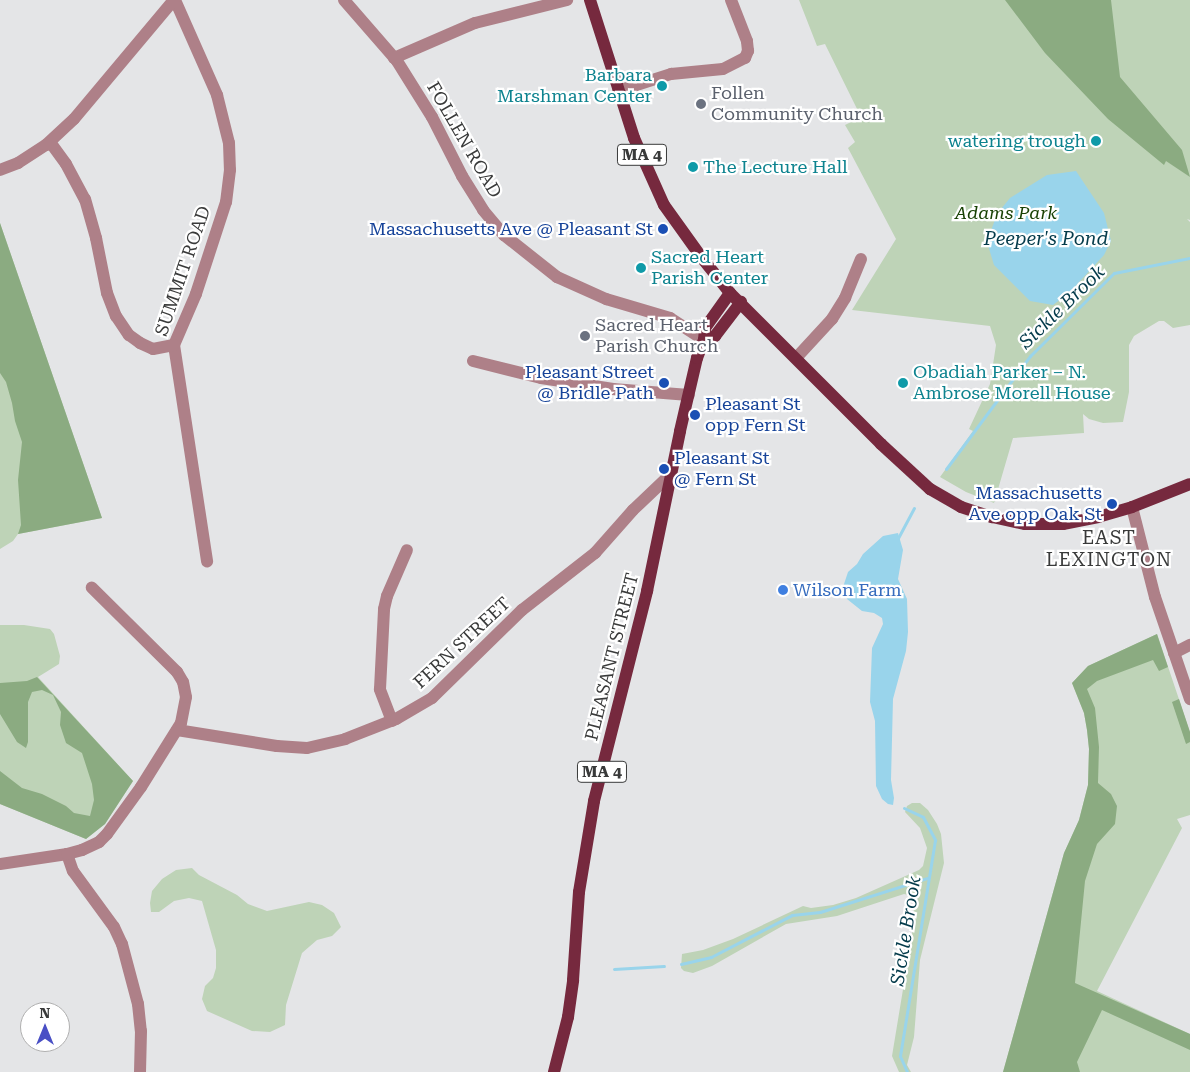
<!DOCTYPE html>
<html>
<head>
<meta charset="utf-8">
<style>
  body { margin:0 }
  #map { position:relative; width:1190px; height:1072px; overflow:hidden; background:#e4e5e7; font-family:"Roboto Serif",serif }
  div>[style] { position:absolute }
  .green>* { inset:0; background:#bed3b7 }
  .forest>* { inset:0; background:#8bab81 }
  .water>* { inset:0; background:#99d4eb }
  .stream>* { height:3px; margin:-1.5px; padding:0 1.5px; transform-origin:1.5px; border-radius:1.5px; background:#99d4eb }
  .minor>* { height:12px; margin:-6px; padding:0 6px; transform-origin:6px; border-radius:6px; background:#ae8088 }
  .major>* { height:12px; margin:-6px; padding:0 6px; transform-origin:6px; border-radius:6px; background:#76293e }
  .dots>* { width:14px; height:14px; translate:-50% -50%; box-sizing:border-box; border:2px solid #fff; border-radius:50% }
  span { translate:-50% -50%; white-space:nowrap; text-align:center; line-height:1.15; -webkit-text-stroke:4.5px #fff; paint-order:stroke }
  .shield-label span { padding:1px 4px; background:#fff; border:1px solid; border-radius:4px; -webkit-text-stroke-width:0 }
  .shield-label { font-size:16px; color:#393a3a; font-weight:700 }
  .culture-label { font-size:18px; color:#0d838f }
  .right { translate:-100% -50%; text-align:right }
  .left { translate:0 -50%; text-align:left }
  .worship-label { font-size:18px; color:#5b616d }
  .street-label { font-size:18px; color:#393a3a }
  .park-label { font-size:18px; color:#184104; font-style:italic }
  .transit-label { font-size:18px; color:#164399 }
  .shop-label { font-size:18px; color:#366cbe }
  .water-label { font-size:19px; color:#043b4b; font-style:italic }
  .neighbourhood-label { font-size:19px; color:#393a3a; letter-spacing:1px }
  .north { position:absolute; left:20px; top:1002px; width:50px; height:50px; box-sizing:border-box; background:#fff; border:1px solid #b0b0b0; border-radius:50%; rotate:0deg; font-size:14px; font-weight:700; line-height:20px; text-align:center; color:#393a3a }
  .north::after { content:''; display:block; margin:auto; width:18px; height:22px; background:#494fc5; clip-path:polygon(50% 0,100% 100%,50% 72%,0 100%) }
</style>
</head>
<body>
<div id="map">
  <div class="green">
    <i style="clip-path:polygon(799px 0,1190px 0,1190px 220px,1187px 219px,1190px 222px,1190px 325px,1173px 328px,1164px 321px,1159px 321px,1134px 336px,1129px 345px,1129px 392px,1123px 422px,1103px 423px,1089px 419px,1083px 414px,1084px 433px,1013px 438px,994px 503px,966px 492px,940px 477px,973px 431px,969px 429px,990px 384px,996px 345px,990px 326px,852px 310px,896px 239px,848px 148px,855px 142px,845px 125px,861px 117px,825px 44px,817px 46px)"></i>
    <i style="clip-path:polygon(0 223px,102px 518px,18px 534px,13px 541px,0 549px)"></i>
    <i style="clip-path:polygon(0 625px,24px 625px,50px 629px,54px 634px,60px 656px,59px 664px,38px 677px,133px 781px,105px 824px,86px 839px,0 804px)"></i>
    <i style="clip-path:polygon(1157px 634px,1190px 732px,1190px 815px,1177px 819px,1182px 828px,1097px 991px,1190px 1034px,1190px 1072px,1003px 1072px,1064px 853px,1079px 820px,1088px 785px,1089px 749px,1087px 730px,1084px 713px,1072px 683px,1088px 666px)"></i>
    <i style="clip-path:polygon(912px 803px,920px 803px,928px 810px,937px 824px,941px 834px,944px 863px,920px 960px,914px 1037px,907px 1065px,911px 1072px,899px 1072px,892px 1056px,912px 935px,914px 905px,912px 896px,904px 894px,837px 916px,786px 924px,712px 966px,693px 973px,684px 971px,681px 968px,682px 954px,703px 950px,733px 939px,803px 906px,811px 908px,833px 905px,856px 898px,919px 870px,923px 866px,927px 848px,920px 828px,905px 812px,907px 806px)"></i>
    <i style="clip-path:polygon(192px 868px,199px 875px,237px 895px,248px 904px,267px 911px,309px 902px,322px 905px,334px 913px,341px 927px,332px 936px,317px 940px,302px 953px,286px 1005px,285px 1025px,270px 1032px,252px 1031px,207px 1011px,202px 999px,205px 986px,213px 978px,216px 968px,216px 950px,202px 901px,189px 898px,174px 901px,159px 912px,151px 912px,150px 903px,152px 891px,162px 879px,176px 870px)"></i>
  </div>
  <div class="forest">
    <i style="clip-path:polygon(1005px 0,1111px 0,1120px 77px,1182px 150px,1190px 177px,1166px 161px,1164px 165px,1108px 119px,1045px 53px)"></i>
    <i style="clip-path:polygon(0 223px,102px 518px,18px 534px,21px 525px,18px 480px,22px 442px,15px 421px,12px 403px,6px 382px,0 373px)"></i>
    <i style="clip-path:polygon(1157px 634px,1168px 667px,1159px 671px,1153px 660px,1097px 681px,1087px 689px,1095px 708px,1099px 747px,1098px 783px,1111px 794px,1117px 806px,1115px 824px,1097px 844px,1085px 881px,1075px 983px,1190px 1034px,1190px 1050px,1102px 1010px,1077px 1062px,1080px 1072px,1003px 1072px,1064px 853px,1079px 820px,1088px 785px,1089px 749px,1087px 730px,1084px 713px,1072px 683px,1088px 666px)"></i>
    <i style="clip-path:polygon(37px 677px,133px 781px,105px 824px,86px 839px,0 804px,0 771px,22px 788px,42px 794px,66px 806px,74px 813px,90px 816px,94px 800px,92px 784px,82px 753px,66px 743px,60px 725px,61px 712px,53px 695px,42px 690px,32px 692px,28px 702px,28px 742px,26px 748px,17px 742px,0 714px,0 683px,27px 681px)"></i>
    <i style="clip-path:polygon(1179px 699px,1190px 732px,1190px 742px,1186px 744px,1172px 702px)"></i>
  </div>
  <div class="water">
    <i style="clip-path:polygon(1076px 171px,1104px 213px,1111px 241px,1104px 255px,1070px 292px,1053px 305px,1030px 301px,994px 265px,987px 242px,997px 214px,1010px 198px,1047px 175px)"></i>
    <i style="clip-path:polygon(898px 533px,903px 550px,898px 579px,907px 599px,908px 632px,906px 651px,893px 699px,891px 780px,894px 798px,893px 805px,888px 804px,882px 799px,876px 786px,875px 721px,870px 702px,872px 648px,883px 624px,882px 618px,874px 613px,862px 611px,847px 599px,843px 587px,848px 572px,857px 564px,863px 554px,883px 536px)"></i>
  </div>
  <div class="stream">
    <i style="left:946px;top:469px;width:141px;rotate:-53.4deg"></i>
    <i style="left:1030px;top:356px;width:118px;rotate:-44.7deg"></i>
    <i style="left:1114px;top:273px;width:77px;rotate:-11.2deg"></i>
    <i style="left:898px;top:538px;width:34px;rotate:-62deg"></i>
    <i style="left:904px;top:808px;width:21px;rotate:25deg"></i>
    <i style="left:923px;top:817px;width:26px;rotate:62deg"></i>
    <i style="left:935px;top:840px;width:219px;rotate:99.2deg"></i>
    <i style="left:900px;top:1056px;width:17px;rotate:66deg"></i>
    <i style="left:681px;top:964px;width:31px;rotate:-13deg"></i>
    <i style="left:711px;top:957px;width:91px;rotate:-27.4deg"></i>
    <i style="left:792px;top:915px;width:28px;rotate:-6deg"></i>
    <i style="left:820px;top:912px;width:112px;rotate:-17.6deg"></i>
    <i style="left:614px;top:969px;width:50px;rotate:-3.4deg"></i>
  </div>
  <div class="minor">
    <i style="left:175px;top:0;width:104px;rotate:66.1deg"></i>
    <i style="left:217px;top:95px;width:49px;rotate:76deg"></i>
    <i style="left:229px;top:143px;width:27px;rotate:88deg"></i>
    <i style="left:230px;top:170px;width:32px;rotate:97deg"></i>
    <i style="left:226px;top:202px;width:97px;rotate:108.1deg"></i>
    <i style="left:196px;top:294px;width:56px;rotate:113.3deg"></i>
    <i style="left:174px;top:345px;width:219px;rotate:81.3deg"></i>
    <i style="left:344px;top:0;width:81px;rotate:49deg"></i>
    <i style="left:397px;top:61px;width:66px;rotate:58deg"></i>
    <i style="left:432px;top:117px;width:66px;rotate:63deg"></i>
    <i style="left:462px;top:176px;width:40px;rotate:58deg"></i>
    <i style="left:483px;top:210px;width:33px;rotate:50deg"></i>
    <i style="left:504px;top:235px;width:68px;rotate:38.4deg"></i>
    <i style="left:557px;top:277px;width:54px;rotate:24.2deg"></i>
    <i style="left:606px;top:299px;width:67px;rotate:16.5deg"></i>
    <i style="left:670px;top:318px;width:40px;rotate:32.9deg"></i>
    <i style="left:394px;top:58px;width:88px;rotate:-23.4deg"></i>
    <i style="left:475px;top:23px;width:95px;rotate:-14deg"></i>
    <i style="left:618px;top:91px;width:56px;rotate:-17.8deg"></i>
    <i style="left:671px;top:74px;width:52px;rotate:-5.5deg"></i>
    <i style="left:723px;top:69px;width:25px;rotate:-27deg"></i>
    <i style="left:745px;top:58px;width:8px;rotate:-67deg"></i>
    <i style="left:748px;top:51px;width:10px;rotate:-96deg"></i>
    <i style="left:747px;top:41px;width:44px;rotate:-111.3deg"></i>
    <i style="left:50px;top:142px;width:27px;rotate:54deg"></i>
    <i style="left:66px;top:164px;width:40px;rotate:62deg"></i>
    <i style="left:85px;top:199px;width:41px;rotate:74.2deg"></i>
    <i style="left:96px;top:238px;width:56px;rotate:78.7deg"></i>
    <i style="left:107px;top:293px;width:25px;rotate:69deg"></i>
    <i style="left:116px;top:316px;width:23px;rotate:56deg"></i>
    <i style="left:129px;top:335px;width:14px;rotate:36deg"></i>
    <i style="left:140px;top:343px;width:14px;rotate:25deg"></i>
    <i style="left:153px;top:349px;width:21px;rotate:-11deg"></i>
    <i style="left:0;top:170px;width:19px;rotate:-21deg"></i>
    <i style="left:18px;top:163px;width:33px;rotate:-33deg"></i>
    <i style="left:46px;top:145px;width:38px;rotate:-43deg"></i>
    <i style="left:74px;top:119px;width:155px;rotate:-50deg"></i>
    <i style="left:797px;top:357px;width:52px;rotate:-47.4deg"></i>
    <i style="left:832px;top:319px;width:25px;rotate:-58deg"></i>
    <i style="left:845px;top:298px;width:42px;rotate:-67.7deg"></i>
    <i style="left:473px;top:361px;width:70px;rotate:14deg"></i>
    <i style="left:541px;top:378px;width:73px;rotate:8.7deg"></i>
    <i style="left:613px;top:389px;width:76px;rotate:4.5deg"></i>
    <i style="left:1132px;top:507px;width:93px;rotate:75.7deg"></i>
    <i style="left:1155px;top:597px;width:108px;rotate:71.1deg"></i>
    <i style="left:1174px;top:653px;width:18px;rotate:-27deg"></i>
    <i style="left:392px;top:721px;width:34px;rotate:-111deg"></i>
    <i style="left:380px;top:689px;width:80px;rotate:-87.1deg"></i>
    <i style="left:384px;top:609px;width:13px;rotate:-77deg"></i>
    <i style="left:387px;top:596px;width:50px;rotate:-66.5deg"></i>
    <i style="left:177px;top:730px;width:101px;rotate:9.1deg"></i>
    <i style="left:277px;top:746px;width:30px;rotate:4deg"></i>
    <i style="left:307px;top:748px;width:39px;rotate:-13deg"></i>
    <i style="left:345px;top:739px;width:55px;rotate:-21.4deg"></i>
    <i style="left:396px;top:719px;width:42px;rotate:-30.3deg"></i>
    <i style="left:432px;top:698px;width:126px;rotate:-44.4deg"></i>
    <i style="left:522px;top:610px;width:93px;rotate:-38deg"></i>
    <i style="left:595px;top:553px;width:57px;rotate:-48.5deg"></i>
    <i style="left:633px;top:510px;width:51px;rotate:-43.4deg"></i>
    <i style="left:67px;top:854px;width:18px;rotate:71deg"></i>
    <i style="left:73px;top:871px;width:69px;rotate:53.8deg"></i>
    <i style="left:114px;top:927px;width:19px;rotate:65deg"></i>
    <i style="left:122px;top:944px;width:62px;rotate:75.1deg"></i>
    <i style="left:138px;top:1004px;width:27px;rotate:84deg"></i>
    <i style="left:141px;top:1031px;width:41px;rotate:91.4deg"></i>
    <i style="left:0;top:864px;width:68px;rotate:-8.5deg"></i>
    <i style="left:67px;top:854px;width:16px;rotate:-15deg"></i>
    <i style="left:82px;top:850px;width:19px;rotate:-25deg"></i>
    <i style="left:99px;top:842px;width:11px;rotate:-45deg"></i>
    <i style="left:107px;top:834px;width:58px;rotate:-54.1deg"></i>
    <i style="left:141px;top:787px;width:75px;rotate:-58deg"></i>
    <i style="left:181px;top:723px;width:26px;rotate:-79deg"></i>
    <i style="left:186px;top:697px;width:15px;rotate:-101deg"></i>
    <i style="left:183px;top:682px;width:12px;rotate:-121deg"></i>
    <i style="left:177px;top:672px;width:120px;rotate:-135.3deg"></i>
  </div>
  <div class="major">
    <i style="left:590px;top:0;width:145px;rotate:72.3deg"></i>
    <i style="left:634px;top:138px;width:73px;rotate:65.9deg"></i>
    <i style="left:664px;top:205px;width:65px;rotate:54.4deg"></i>
    <i style="left:702px;top:258px;width:45px;rotate:51.3deg"></i>
    <i style="left:730px;top:293px;width:214px;rotate:45deg"></i>
    <i style="left:881px;top:444px;width:67px;rotate:42.6deg"></i>
    <i style="left:930px;top:489px;width:36px;rotate:30deg"></i>
    <i style="left:961px;top:507px;width:33px;rotate:18deg"></i>
    <i style="left:992px;top:517px;width:34px;rotate:12deg"></i>
    <i style="left:1025px;top:524px;width:38px"></i>
    <i style="left:1063px;top:524px;width:36px;rotate:-11deg"></i>
    <i style="left:1098px;top:517px;width:35px;rotate:-16deg"></i>
    <i style="left:1132px;top:507px;width:62px;rotate:-21.6deg"></i>
    <i style="left:704px;top:340px;width:12px;rotate:-20deg"></i>
    <i style="left:715px;top:336px;width:43px;rotate:-52.6deg"></i>
    <i style="left:554px;top:1072px;width:57px;rotate:-75.7deg"></i>
    <i style="left:568px;top:1017px;width:37px;rotate:-82deg"></i>
    <i style="left:573px;top:980px;width:88px;rotate:-86.1deg"></i>
    <i style="left:579px;top:892px;width:92px;rotate:-80.6deg"></i>
    <i style="left:594px;top:801px;width:217px;rotate:-75.8deg"></i>
    <i style="left:647px;top:591px;width:163px;rotate:-78.3deg"></i>
    <i style="left:680px;top:431px;width:75px;rotate:-76.9deg"></i>
    <i style="left:697px;top:358px;width:19px;rotate:-69deg"></i>
    <i style="left:704px;top:340px;width:12px;rotate:-85deg"></i>
    <i style="left:705px;top:328px;width:43px;rotate:-54.5deg"></i>
  </div>
  <div class="dots">
    <i style="left:662px;top:86px;background:#0f9aa8"></i>
    <i style="left:701px;top:104px;background:#6b7280"></i>
    <i style="left:1096px;top:141px;background:#0f9aa8"></i>
    <i style="left:693px;top:167px;background:#0f9aa8"></i>
    <i style="left:663px;top:229px;background:#1a4fb4"></i>
    <i style="left:641px;top:268px;background:#0f9aa8"></i>
    <i style="left:585px;top:336px;background:#6b7280"></i>
    <i style="left:664px;top:383px;background:#1a4fb4"></i>
    <i style="left:903px;top:383px;background:#0f9aa8"></i>
    <i style="left:695px;top:415px;background:#1a4fb4"></i>
    <i style="left:664px;top:469px;background:#1a4fb4"></i>
    <i style="left:1112px;top:504px;background:#1a4fb4"></i>
    <i style="left:783px;top:590px;background:#3f7fe0"></i>
  </div>
  <div class="shield-label">
    <span style="left:642px;top:155px">MA 4</span>
    <span style="left:602px;top:772px">MA 4</span>
  </div>
  <div class="culture-label">
    <span class="right" style="left:652px;top:86px">Barbara<br>Marshman Center</span>
    <span class="right" style="left:1086px;top:141px">watering trough</span>
    <span class="left" style="left:703px;top:167px">The Lecture Hall</span>
    <span class="left" style="left:651px;top:268px">Sacred Heart<br>Parish Center</span>
    <span class="left" style="left:913px;top:383px">Obadiah Parker – N.<br>Ambrose Morell House</span>
  </div>
  <div class="worship-label">
    <span class="left" style="left:711px;top:104px">Follen<br>Community Church</span>
    <span class="left" style="left:595px;top:336px">Sacred Heart<br>Parish Church</span>
  </div>
  <div class="street-label">
    <span style="left:464px;top:140px;rotate:60deg">FOLLEN ROAD</span>
    <span style="left:183px;top:271px;rotate:-71deg">SUMMIT ROAD</span>
    <span style="left:462px;top:643px;rotate:-43deg">FERN STREET</span>
    <span style="left:612px;top:657px;rotate:-76deg">PLEASANT STREET</span>
  </div>
  <div class="park-label">
    <span style="left:1006px;top:213px">Adams Park</span>
  </div>
  <div class="transit-label">
    <span class="right" style="left:653px;top:229px">Massachusetts Ave @ Pleasant St</span>
    <span class="right" style="left:654px;top:383px">Pleasant Street<br>@ Bridle Path</span>
    <span class="left" style="left:705px;top:415px">Pleasant St<br>opp Fern St</span>
    <span class="left" style="left:674px;top:469px">Pleasant St<br>@ Fern St</span>
    <span class="right" style="left:1102px;top:504px">Massachusetts<br>Ave opp Oak St</span>
  </div>
  <div class="shop-label">
    <span class="left" style="left:793px;top:590px">Wilson Farm</span>
  </div>
  <div class="water-label">
    <span style="left:1046px;top:239px">Peeper's Pond</span>
    <span style="left:1062px;top:307px;rotate:-44deg">Sickle Brook</span>
    <span style="left:906px;top:931px;rotate:-81deg">Sickle Brook</span>
  </div>
  <div class="neighbourhood-label">
    <span style="left:1109px;top:549px">EAST<br>LEXINGTON</span>
  </div>
  <div class="north">N</div>
</div>
</body>
</html>
